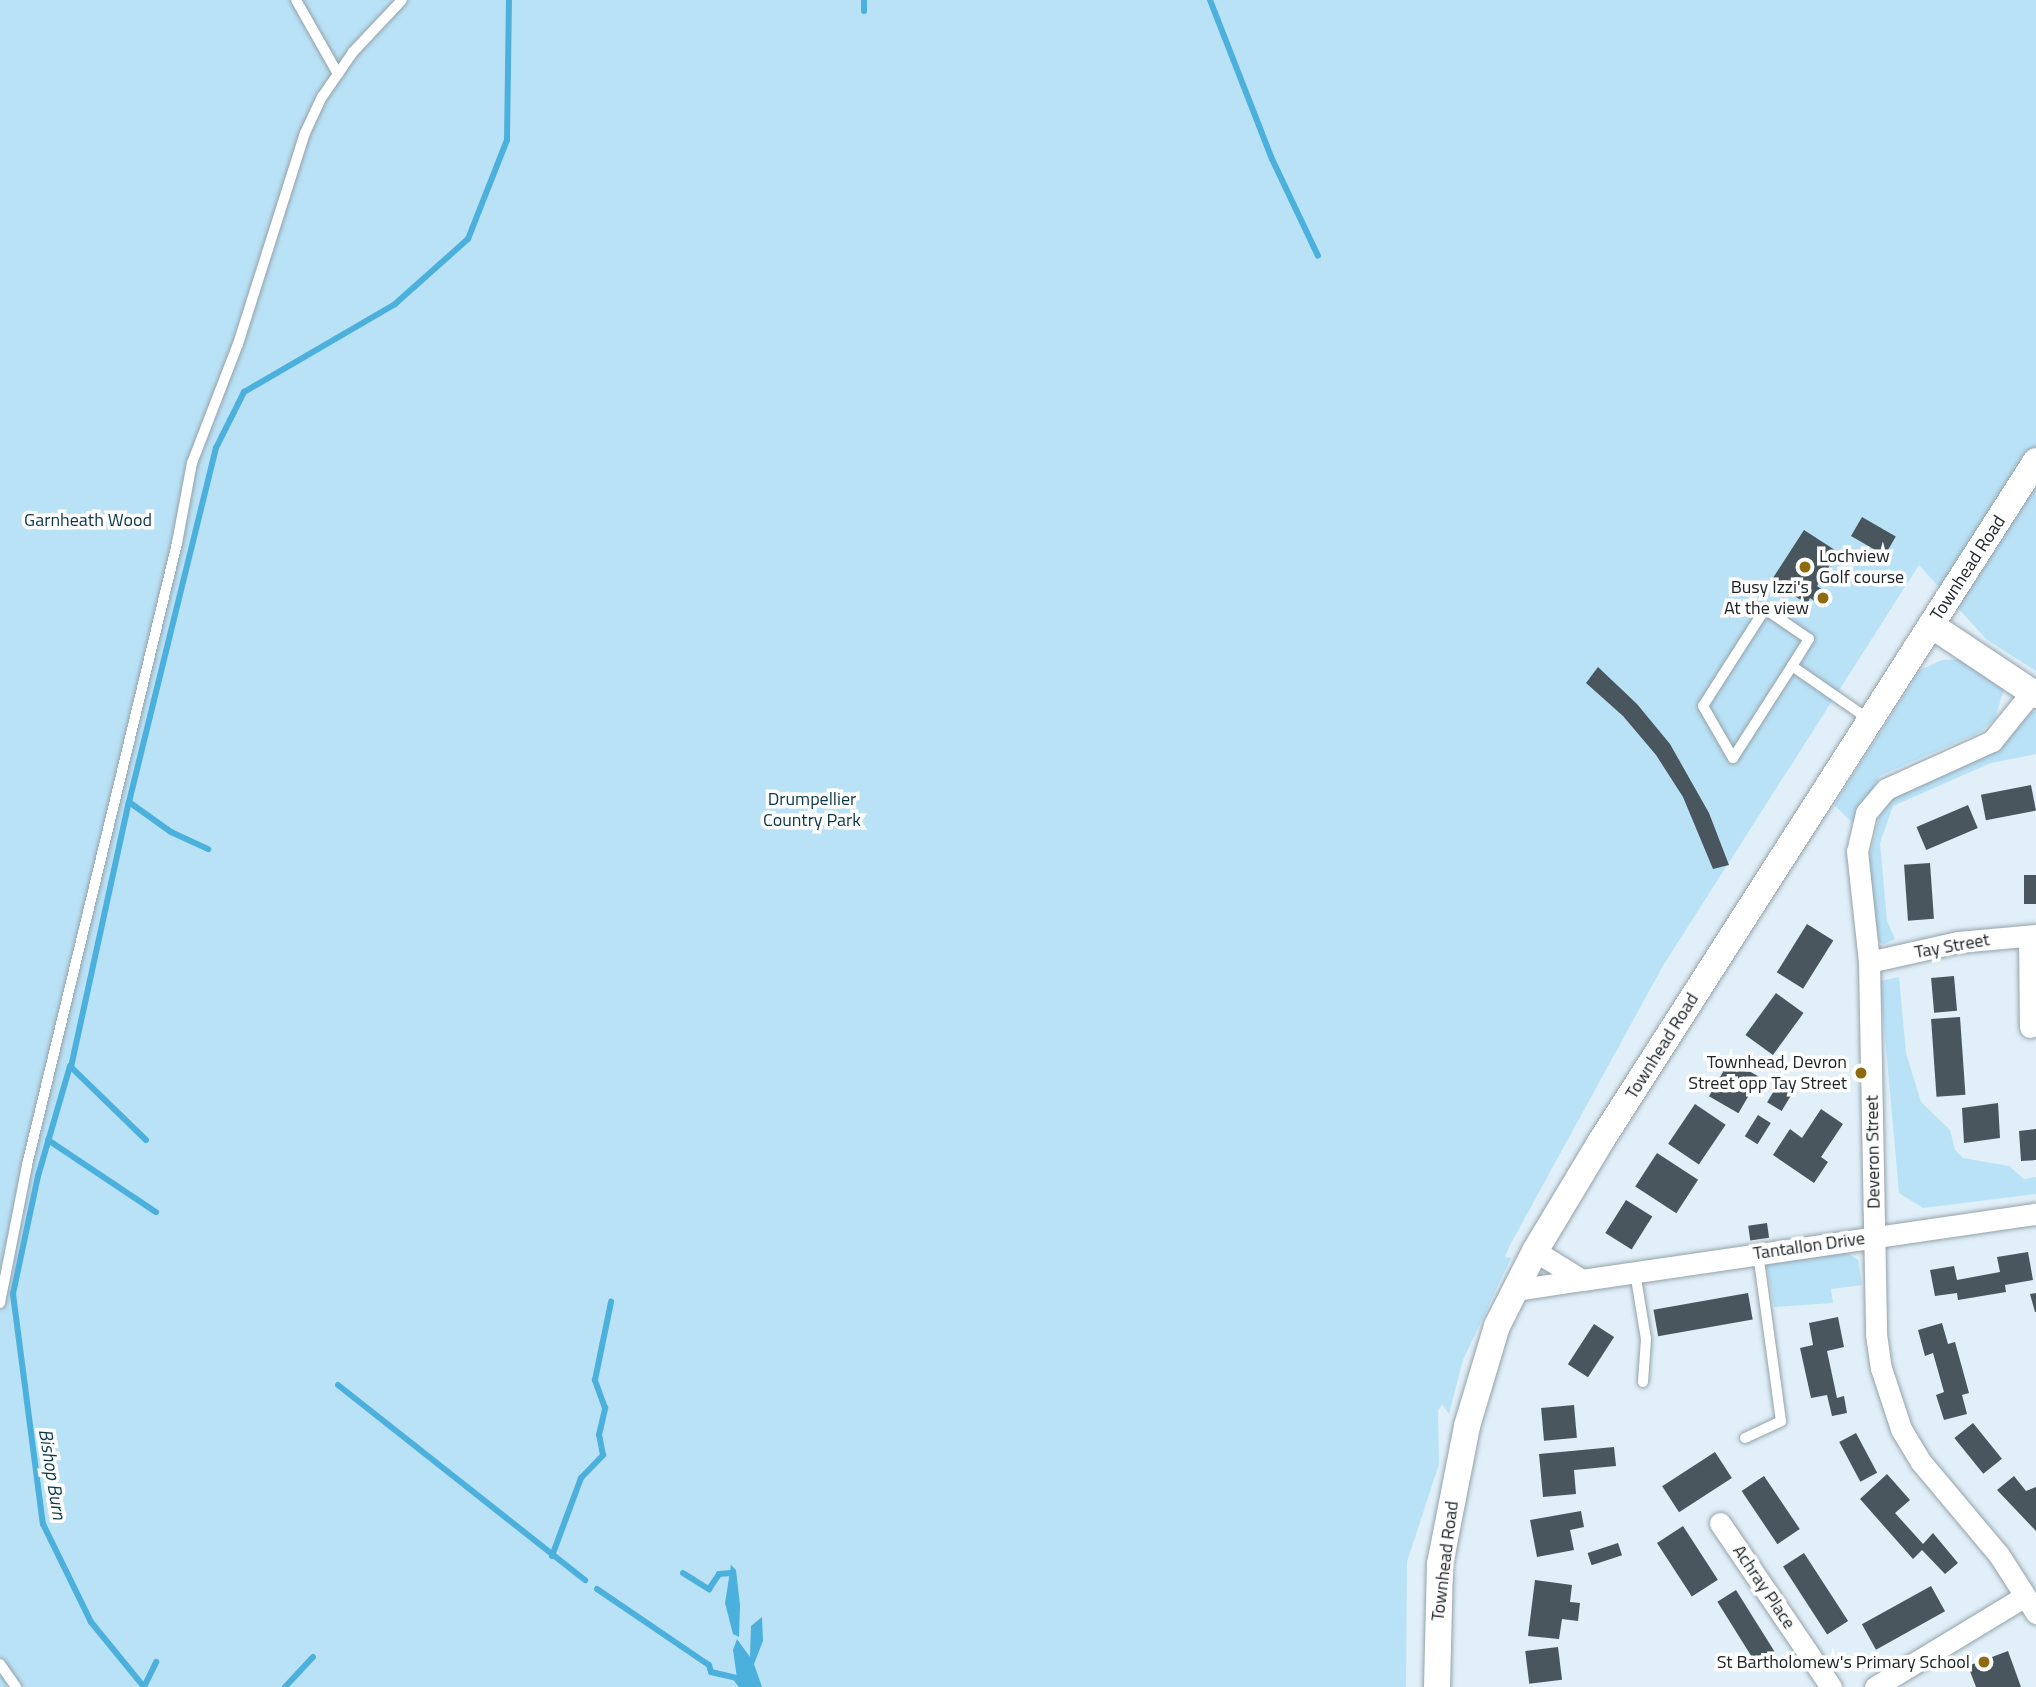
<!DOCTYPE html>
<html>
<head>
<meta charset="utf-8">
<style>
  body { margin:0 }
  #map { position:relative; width:2036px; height:1687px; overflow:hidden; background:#e0eff8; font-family:"Titillium Web",sans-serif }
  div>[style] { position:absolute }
  .green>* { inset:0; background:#bae2f7 }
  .water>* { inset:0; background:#4cb0dd }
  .stream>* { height:6px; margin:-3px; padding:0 3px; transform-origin:3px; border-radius:3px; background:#4cb0dd }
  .building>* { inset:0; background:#49565d; transform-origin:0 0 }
  .roads { filter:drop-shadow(0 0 2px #94a2aa) drop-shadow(0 0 2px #94a2aa) }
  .service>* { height:10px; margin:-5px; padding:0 5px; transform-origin:5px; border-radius:5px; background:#fff }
  .minor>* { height:21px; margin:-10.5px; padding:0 10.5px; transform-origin:10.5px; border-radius:10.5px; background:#fff }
  .tertiary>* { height:26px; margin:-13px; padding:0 13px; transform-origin:13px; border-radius:13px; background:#fff }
  .dots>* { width:19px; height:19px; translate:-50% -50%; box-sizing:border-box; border:4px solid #fff; border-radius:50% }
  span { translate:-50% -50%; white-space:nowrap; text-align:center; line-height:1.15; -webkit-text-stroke:7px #fff; paint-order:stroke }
  .park-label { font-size:18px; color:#093749 }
  .poi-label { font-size:18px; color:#202528 }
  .left { translate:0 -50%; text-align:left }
  .right { translate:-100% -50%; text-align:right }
  .street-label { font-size:18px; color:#202528 }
  .water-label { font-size:19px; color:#0b384b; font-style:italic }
</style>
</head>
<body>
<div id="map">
  <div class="green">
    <i style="clip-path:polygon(0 0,2036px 0,2036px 671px,1986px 639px,1919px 565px,1664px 964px,1509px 1247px,1505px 1257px,1511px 1258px,1463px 1360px,1449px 1414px,1442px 1404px,1438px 1411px,1439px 1464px,1407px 1562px,1406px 1687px,0 1687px)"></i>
    <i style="clip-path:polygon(1964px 659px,2005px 685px,1995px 719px,1980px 732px,1880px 776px,1854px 824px,1834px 805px,1920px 670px,1942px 660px)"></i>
    <i style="clip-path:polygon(2029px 711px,2036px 712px,2036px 754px,1991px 763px,1893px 806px,1880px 843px,1887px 921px,1895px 939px,1883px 945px,1875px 937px,1868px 865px,1882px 805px,1893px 793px)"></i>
    <i style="clip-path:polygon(1899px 977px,1906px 1053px,1921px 1102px,1950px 1130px,1955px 1150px,1963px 1158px,2009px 1166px,2024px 1179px,2036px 1177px,2036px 1194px,1923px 1208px,1899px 1193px,1880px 981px)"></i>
    <i style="clip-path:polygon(1846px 1252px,1858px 1260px,1862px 1285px,1831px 1289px,1833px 1303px,1774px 1307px,1766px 1261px)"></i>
  </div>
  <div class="water">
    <i style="clip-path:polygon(731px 1565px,736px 1570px,740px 1605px,739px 1637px,733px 1634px,725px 1603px)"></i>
    <i style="clip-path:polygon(762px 1617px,763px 1641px,754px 1664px,762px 1687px,739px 1687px,731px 1677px,737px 1678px,733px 1650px,737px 1639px,750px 1657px,751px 1626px)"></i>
  </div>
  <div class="stream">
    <i style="left:864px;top:0;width:11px;rotate:90deg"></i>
    <i style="left:1210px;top:0;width:171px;rotate:68.7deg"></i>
    <i style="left:1272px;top:159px;width:107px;rotate:64.6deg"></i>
    <i style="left:129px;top:802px;width:52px;rotate:35.5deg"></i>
    <i style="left:171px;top:832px;width:41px;rotate:24.7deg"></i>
    <i style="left:71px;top:1067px;width:271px;rotate:-77.7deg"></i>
    <i style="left:129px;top:802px;width:365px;rotate:-76.2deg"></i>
    <i style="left:216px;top:448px;width:63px;rotate:-63.4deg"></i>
    <i style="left:244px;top:392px;width:175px;rotate:-30.2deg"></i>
    <i style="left:395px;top:304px;width:98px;rotate:-41.7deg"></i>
    <i style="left:468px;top:239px;width:106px;rotate:-68.5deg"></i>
    <i style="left:507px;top:140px;width:140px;rotate:-89.2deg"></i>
    <i style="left:48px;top:1140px;width:130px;rotate:33.7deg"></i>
    <i style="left:146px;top:1140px;width:106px;rotate:-135.8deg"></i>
    <i style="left:70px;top:1066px;width:115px;rotate:106.2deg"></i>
    <i style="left:38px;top:1176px;width:121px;rotate:102deg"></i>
    <i style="left:13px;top:1294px;width:232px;rotate:82.6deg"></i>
    <i style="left:43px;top:1524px;width:109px;rotate:63.9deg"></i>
    <i style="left:91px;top:1622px;width:84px;rotate:50.8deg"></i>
    <i style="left:144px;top:1687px;width:28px;rotate:-64deg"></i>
    <i style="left:338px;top:1385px;width:315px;rotate:38.3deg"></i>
    <i style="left:552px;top:1556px;width:83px;rotate:-69.6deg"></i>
    <i style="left:581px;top:1478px;width:32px;rotate:-46deg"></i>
    <i style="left:603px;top:1455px;width:20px;rotate:-101deg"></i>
    <i style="left:599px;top:1435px;width:28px;rotate:-77deg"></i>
    <i style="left:605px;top:1408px;width:30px;rotate:-110deg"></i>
    <i style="left:595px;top:1380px;width:80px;rotate:-78.4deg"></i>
    <i style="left:683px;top:1573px;width:31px;rotate:32deg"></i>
    <i style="left:709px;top:1589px;width:18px;rotate:-56deg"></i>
    <i style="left:719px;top:1574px;width:12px;rotate:-5deg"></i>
    <i style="left:597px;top:1589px;width:135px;rotate:34.2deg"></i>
    <i style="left:709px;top:1665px;width:7px;rotate:74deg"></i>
    <i style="left:711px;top:1672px;width:27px;rotate:13deg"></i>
    <i style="left:285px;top:1687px;width:41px;rotate:-47deg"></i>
  </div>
  <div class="building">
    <i style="left:1862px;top:517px;width:39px;height:22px;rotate:30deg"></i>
    <i style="clip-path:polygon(1804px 530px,1838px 552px,1817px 586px,1826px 592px,1819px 604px,1810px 598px,1807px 604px,1771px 581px)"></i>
    <i style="clip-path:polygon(1598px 667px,1637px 704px,1670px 744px,1709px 813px,1729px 865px,1713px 869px,1683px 797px,1656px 755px,1623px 716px,1586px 683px)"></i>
    <i style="left:2031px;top:785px;width:26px;height:51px;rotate:79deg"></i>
    <i style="left:1968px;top:805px;width:25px;height:56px;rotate:67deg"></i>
    <i style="left:1930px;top:863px;width:56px;height:26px;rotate:86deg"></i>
    <i style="left:2024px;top:875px;width:12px;height:29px"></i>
    <i style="left:1807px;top:924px;width:31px;height:57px;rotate:32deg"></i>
    <i style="left:1954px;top:976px;width:35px;height:23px;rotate:85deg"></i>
    <i style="left:1776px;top:993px;width:34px;height:52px;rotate:36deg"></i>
    <i style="left:1960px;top:1017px;width:78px;height:29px;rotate:86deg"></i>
    <i style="left:1730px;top:1060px;width:34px;height:42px;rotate:30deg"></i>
    <i style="left:1781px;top:1079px;width:17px;height:27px;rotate:31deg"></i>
    <i style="clip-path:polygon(1998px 1103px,2000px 1138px,1964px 1143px,1962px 1108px)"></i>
    <i style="left:1695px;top:1104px;width:37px;height:48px;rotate:34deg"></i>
    <i style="clip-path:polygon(1821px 1109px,1843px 1124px,1821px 1157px,1828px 1162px,1814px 1183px,1773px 1155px,1790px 1129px,1802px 1138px)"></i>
    <i style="left:1758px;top:1115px;width:15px;height:25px;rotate:32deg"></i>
    <i style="clip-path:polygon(2036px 1129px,2036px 1160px,2021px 1161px,2019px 1131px)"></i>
    <i style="left:1657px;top:1153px;width:49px;height:40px;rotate:33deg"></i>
    <i style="left:1626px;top:1200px;width:31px;height:39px;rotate:32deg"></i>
    <i style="left:1767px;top:1223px;width:15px;height:19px;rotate:82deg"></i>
    <i style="clip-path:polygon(2028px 1252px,2033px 1280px,2005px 1285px,2006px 1292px,1958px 1300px,1957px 1293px,1935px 1296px,1930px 1270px,1954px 1266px,1957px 1280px,2000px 1272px,1997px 1257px)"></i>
    <i style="left:1748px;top:1293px;width:27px;height:96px;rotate:80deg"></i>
    <i style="clip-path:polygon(2036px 1293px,2036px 1312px,2035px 1312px,2030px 1294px)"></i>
    <i style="clip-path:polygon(1838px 1317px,1844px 1347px,1827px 1351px,1837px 1398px,1844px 1396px,1847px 1413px,1832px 1416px,1827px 1395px,1811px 1398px,1800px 1348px,1813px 1345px,1809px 1323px)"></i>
    <i style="clip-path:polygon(1942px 1323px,1948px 1344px,1955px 1342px,1969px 1393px,1962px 1395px,1967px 1414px,1944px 1420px,1936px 1395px,1944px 1392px,1933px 1353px,1925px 1356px,1918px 1330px)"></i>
    <i style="left:1594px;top:1324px;width:24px;height:48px;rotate:33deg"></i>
    <i style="left:1574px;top:1405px;width:33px;height:33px;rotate:85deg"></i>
    <i style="left:1973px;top:1423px;width:46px;height:24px;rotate:51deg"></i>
    <i style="left:1856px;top:1433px;width:45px;height:19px;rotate:62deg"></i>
    <i style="clip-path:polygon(1614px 1447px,1616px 1466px,1574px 1470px,1576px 1494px,1543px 1497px,1539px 1454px)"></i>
    <i style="left:1715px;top:1452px;width:31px;height:63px;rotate:57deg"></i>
    <i style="clip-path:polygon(1887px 1474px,1910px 1500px,1895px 1513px,1923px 1544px,1933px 1533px,1958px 1563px,1945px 1574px,1922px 1550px,1913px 1559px,1860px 1499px)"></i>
    <i style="left:1764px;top:1476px;width:64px;height:27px;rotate:56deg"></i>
    <i style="clip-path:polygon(2014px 1476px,2026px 1491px,2036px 1487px,2036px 1531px,1997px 1490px)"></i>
    <i style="clip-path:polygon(1581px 1511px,1584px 1527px,1570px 1530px,1574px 1550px,1537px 1557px,1530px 1520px)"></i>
    <i style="left:1683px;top:1526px;width:64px;height:31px;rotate:57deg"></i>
    <i style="left:1618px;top:1543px;width:13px;height:32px;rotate:72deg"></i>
    <i style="left:1804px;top:1553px;width:81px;height:25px;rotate:57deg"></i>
    <i style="clip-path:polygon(1535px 1580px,1572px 1585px,1570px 1602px,1580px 1603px,1578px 1621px,1562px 1619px,1559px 1639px,1528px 1636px)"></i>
    <i style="left:1931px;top:1586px;width:29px;height:79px;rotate:61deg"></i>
    <i style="left:1736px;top:1590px;width:75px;height:22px;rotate:58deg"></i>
    <i style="left:1558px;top:1647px;width:33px;height:33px;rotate:83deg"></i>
    <i style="clip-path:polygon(2008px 1651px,2021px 1687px,1976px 1687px,1968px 1666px)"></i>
  </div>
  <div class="roads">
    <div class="service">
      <i style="left:296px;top:0;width:85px;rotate:60.4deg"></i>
      <i style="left:1792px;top:666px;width:32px;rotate:-58deg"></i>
      <i style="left:1809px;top:639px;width:53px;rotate:-145.7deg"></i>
      <i style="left:1765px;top:609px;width:115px;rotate:122.6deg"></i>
      <i style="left:1703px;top:706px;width:60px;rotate:60deg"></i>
      <i style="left:1733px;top:758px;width:109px;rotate:-57.3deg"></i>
      <i style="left:1792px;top:666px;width:95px;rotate:34.7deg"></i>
      <i style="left:1635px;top:1272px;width:68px;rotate:80.7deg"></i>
      <i style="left:1646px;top:1339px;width:43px;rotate:94deg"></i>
      <i style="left:0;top:1303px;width:141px;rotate:-78.9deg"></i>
      <i style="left:27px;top:1165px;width:640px;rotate:-76.44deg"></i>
      <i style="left:177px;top:543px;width:81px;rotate:-79.4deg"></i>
      <i style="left:192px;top:463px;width:128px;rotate:-68.9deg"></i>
      <i style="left:238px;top:344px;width:221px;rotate:-72.4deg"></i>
      <i style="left:305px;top:133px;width:40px;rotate:-65deg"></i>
      <i style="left:322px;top:97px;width:55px;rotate:-55.4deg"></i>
      <i style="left:353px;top:52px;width:71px;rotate:-46.7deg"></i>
      <i style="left:1745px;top:1438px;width:40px;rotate:-25deg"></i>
      <i style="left:1781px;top:1421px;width:170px;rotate:-97.8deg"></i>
      <i style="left:0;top:1664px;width:28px;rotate:55deg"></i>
    </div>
    <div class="minor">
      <i style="left:2031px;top:693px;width:62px;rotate:129.1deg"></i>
      <i style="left:1992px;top:741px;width:116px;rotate:155.6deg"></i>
      <i style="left:1886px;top:789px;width:31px;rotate:130deg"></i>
      <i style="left:1866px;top:813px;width:39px;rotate:103deg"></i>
      <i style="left:1857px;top:851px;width:112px;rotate:83.8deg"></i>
      <i style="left:1869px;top:962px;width:372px;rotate:88.9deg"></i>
      <i style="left:1876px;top:1334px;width:34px;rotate:82deg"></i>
      <i style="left:1881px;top:1368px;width:64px;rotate:71.8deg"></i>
      <i style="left:1901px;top:1429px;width:39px;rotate:59deg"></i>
      <i style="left:1921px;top:1462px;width:121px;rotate:50deg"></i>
      <i style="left:1999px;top:1555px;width:69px;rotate:57.5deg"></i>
      <i style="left:2029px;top:936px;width:91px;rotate:89.4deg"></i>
      <i style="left:1869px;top:962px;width:91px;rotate:-12.7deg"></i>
      <i style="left:1958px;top:942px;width:78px;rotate:-5.1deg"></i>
      <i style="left:1535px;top:1251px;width:55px;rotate:31.7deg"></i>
      <i style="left:1582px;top:1280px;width:459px;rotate:-8.3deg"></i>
      <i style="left:1515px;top:1290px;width:68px;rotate:-8.5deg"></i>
      <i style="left:1720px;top:1523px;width:198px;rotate:55.9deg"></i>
      <i style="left:1875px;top:1687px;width:175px;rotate:-31.2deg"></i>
    </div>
    <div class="tertiary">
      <i style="left:1931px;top:625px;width:126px;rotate:33.7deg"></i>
      <i style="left:1437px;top:1687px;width:123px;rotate:-88.6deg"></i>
      <i style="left:1440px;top:1564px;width:141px;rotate:-78.9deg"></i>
      <i style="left:1467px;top:1426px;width:104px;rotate:-73.3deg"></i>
      <i style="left:1497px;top:1326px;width:84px;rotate:-63.1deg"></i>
      <i style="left:1535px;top:1251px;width:128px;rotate:-59deg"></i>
      <i style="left:1601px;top:1141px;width:807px;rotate:-57.39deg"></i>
    </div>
  </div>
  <div class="dots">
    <i style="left:1805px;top:567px;background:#8f690d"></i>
    <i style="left:1823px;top:598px;background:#8f690d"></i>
    <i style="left:1861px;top:1073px;background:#8f690d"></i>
    <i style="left:1984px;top:1662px;background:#8f690d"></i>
  </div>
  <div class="park-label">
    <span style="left:88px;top:520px">Garnheath Wood</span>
    <span style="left:812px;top:810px">Drumpellier<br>Country Park</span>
  </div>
  <div class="poi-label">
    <span class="left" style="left:1819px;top:567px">Lochview<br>Golf course</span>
    <span class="right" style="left:1809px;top:598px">Busy Izzi's<br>At the view</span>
    <span class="right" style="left:1847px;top:1073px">Townhead, Devron<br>Street opp Tay Street</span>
    <span class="right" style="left:1970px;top:1662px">St Bartholomew's Primary School</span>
  </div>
  <div class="street-label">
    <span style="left:1968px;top:568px;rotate:-57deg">Townhead Road</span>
    <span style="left:1952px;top:946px;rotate:-10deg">Tay Street</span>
    <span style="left:1662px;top:1046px;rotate:-58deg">Townhead Road</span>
    <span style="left:1873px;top:1152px;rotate:-91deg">Deveron Street</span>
    <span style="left:1809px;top:1246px;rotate:-8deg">Tantallon Drive</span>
    <span style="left:1445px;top:1561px;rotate:-83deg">Townhead Road</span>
    <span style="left:1764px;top:1587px;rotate:56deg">Achray Place</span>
  </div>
  <div class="water-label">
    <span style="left:53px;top:1474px;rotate:81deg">Bishop Burn</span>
  </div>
</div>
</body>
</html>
